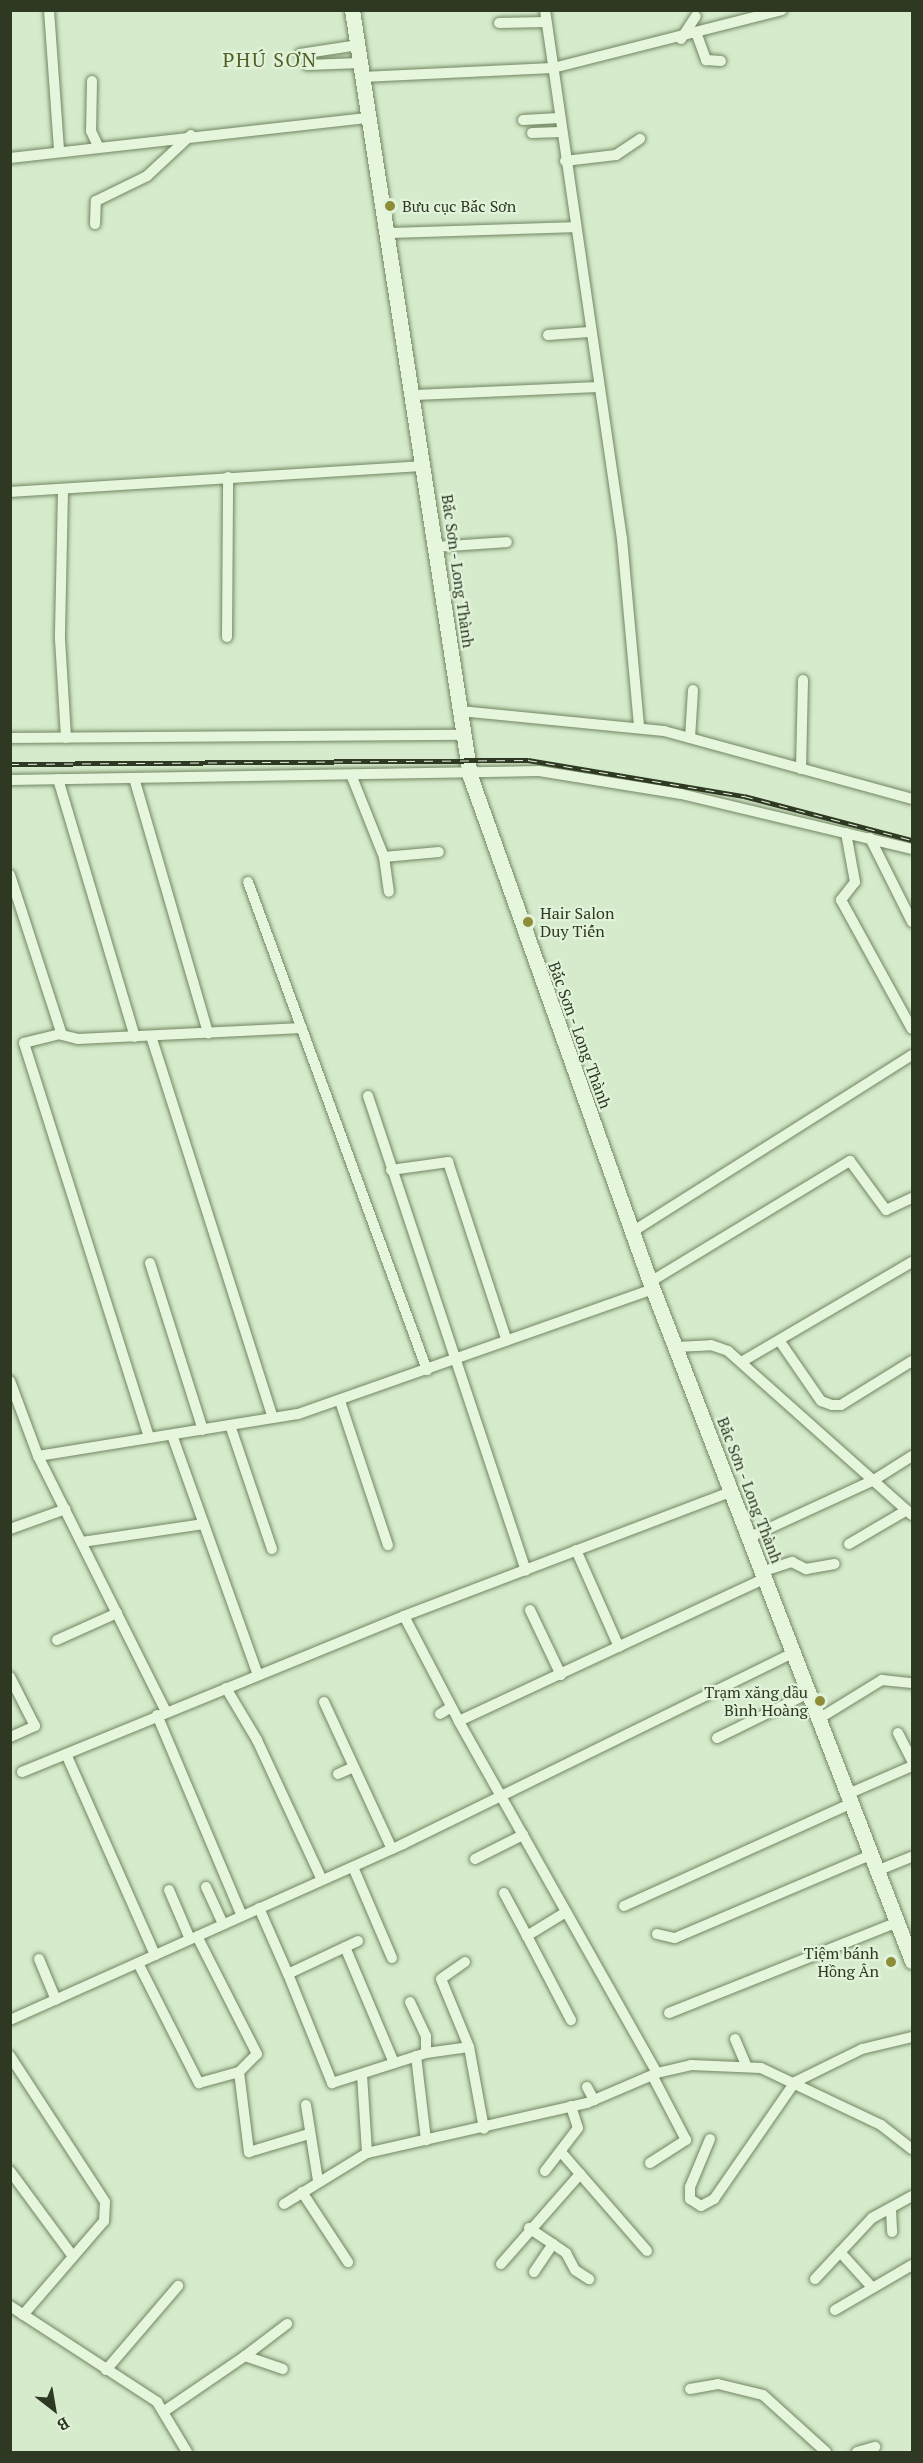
<!DOCTYPE html>
<html>
<head>
<meta charset="utf-8">
<style>
  body { margin:0 }
  #map { position:relative; width:923px; height:2463px; overflow:hidden; background:#d5ebcb; font-family:"PT Serif",serif }
  div>[style] { position:absolute }
  .roads { filter:drop-shadow(0 0 2px #728661) drop-shadow(0 0 2px #728661) }
  .minor>* { height:10px; margin:-5px; padding:0 5px; transform-origin:5px; border-radius:5px; background:#e5f6dd }
  .secondary>* { height:15px; margin:-7.5px; padding:0 7.5px; transform-origin:7.5px; border-radius:7.5px; background:#e5f6dd }
  .rail>* { height:5px; margin-top:-2.5px; transform-origin:0; background:repeating-linear-gradient(90deg,#e1f3da 0 9px,#2e3822 0 18px); box-sizing:border-box; border-block:2px solid #2e3822 }
  .dots>* { width:16px; height:16px; translate:-50% -50%; box-sizing:border-box; border:3px solid #e1f3da; border-radius:50% }
  span { translate:-50% -50%; white-space:nowrap; text-align:center; line-height:1.15; -webkit-text-stroke:4.5px #e1f3da; paint-order:stroke }
  .poi-label { font-size:16px; color:#2e3822 }
  .left { translate:0 -50%; text-align:left }
  .right { translate:-100% -50%; text-align:right }
  .street-label { font-size:16px; color:#2e3822 }
  .quarter-label { font-size:20px; color:#556026; letter-spacing:1.5px }
  .frame { position:absolute; inset:0; border:12px solid #2e3822; pointer-events:none }
  .north { position:absolute; left:24px; top:2379px; width:60px; height:60px; -webkit-text-stroke:4px #e1f3da; paint-order:stroke; rotate:149deg; font-size:16px; font-weight:700; line-height:24px; text-align:center; color:#2e3822 }
  .north::after { content:''; display:block; margin:auto; width:21px; height:27px; background:#2e3822; clip-path:polygon(50% 0,100% 100%,50% 72%,0 100%) }
</style>
</head>
<body>
<div id="map">
  <div class="roads">
    <div class="minor">
      <i style="left:49px;top:10px;width:141px;rotate:85.9deg"></i>
      <i style="left:545px;top:10px;width:535px;rotate:81.72deg"></i>
      <i style="left:622px;top:539px;width:189px;rotate:84.8deg"></i>
      <i style="left:499px;top:23px;width:47px;rotate:-1.2deg"></i>
      <i style="left:697px;top:35px;width:27px;rotate:70deg"></i>
      <i style="left:706px;top:60px;width:15px;rotate:4deg"></i>
      <i style="left:681px;top:39px;width:27px;rotate:-57deg"></i>
      <i style="left:300px;top:54px;width:59px;rotate:-8.8deg"></i>
      <i style="left:307px;top:65px;width:53px;rotate:-2.2deg"></i>
      <i style="left:362px;top:77px;width:191px;rotate:-2.7deg"></i>
      <i style="left:553px;top:68px;width:236px;rotate:-14.2deg"></i>
      <i style="left:92px;top:81px;width:50px;rotate:91.1deg"></i>
      <i style="left:91px;top:131px;width:17px;rotate:65deg"></i>
      <i style="left:523px;top:120px;width:36px;rotate:-3deg"></i>
      <i style="left:532px;top:133px;width:29px;rotate:-2deg"></i>
      <i style="left:10px;top:158px;width:361px;rotate:-6.4deg"></i>
      <i style="left:565px;top:161px;width:51px;rotate:-6.7deg"></i>
      <i style="left:616px;top:155px;width:29px;rotate:-34deg"></i>
      <i style="left:95px;top:224px;width:23px;rotate:-88deg"></i>
      <i style="left:96px;top:201px;width:57px;rotate:-26.1deg"></i>
      <i style="left:147px;top:176px;width:60px;rotate:-43deg"></i>
      <i style="left:388px;top:233px;width:186px;rotate:-1.8deg"></i>
      <i style="left:548px;top:335px;width:41px;rotate:-4.2deg"></i>
      <i style="left:414px;top:395px;width:185px;rotate:-2.5deg"></i>
      <i style="left:63px;top:490px;width:149px;rotate:91.2deg"></i>
      <i style="left:60px;top:639px;width:99px;rotate:86.5deg"></i>
      <i style="left:10px;top:492px;width:415px;rotate:-3.6deg"></i>
      <i style="left:436px;top:547px;width:71px;rotate:-4deg"></i>
      <i style="left:227px;top:637px;width:160px;rotate:-89.6deg"></i>
      <i style="left:460px;top:711px;width:205px;rotate:5.6deg"></i>
      <i style="left:664px;top:731px;width:257px;rotate:15.3deg"></i>
      <i style="left:10px;top:738px;width:452px;rotate:-0.4deg"></i>
      <i style="left:690px;top:738px;width:48px;rotate:-86.4deg"></i>
      <i style="left:801px;top:769px;width:89px;rotate:-88.7deg"></i>
      <i style="left:352px;top:777px;width:86px;rotate:68.2deg"></i>
      <i style="left:384px;top:857px;width:35px;rotate:82deg"></i>
      <i style="left:134px;top:778px;width:266px;rotate:73.8deg"></i>
      <i style="left:58px;top:779px;width:269px;rotate:73.4deg"></i>
      <i style="left:10px;top:780px;width:529px;rotate:-0.97deg"></i>
      <i style="left:539px;top:771px;width:144px;rotate:9.2deg"></i>
      <i style="left:681px;top:794px;width:237px;rotate:13.4deg"></i>
      <i style="left:846px;top:833px;width:50px;rotate:79.6deg"></i>
      <i style="left:855px;top:882px;width:23px;rotate:128deg"></i>
      <i style="left:841px;top:900px;width:147px;rotate:61.2deg"></i>
      <i style="left:870px;top:838px;width:94px;rotate:63.4deg"></i>
      <i style="left:384px;top:857px;width:55px;rotate:-5.2deg"></i>
      <i style="left:10px;top:875px;width:168px;rotate:72deg"></i>
      <i style="left:62px;top:1035px;width:16px;rotate:14deg"></i>
      <i style="left:78px;top:1039px;width:224px;rotate:-2.8deg"></i>
      <i style="left:248px;top:882px;width:520px;rotate:69.86deg"></i>
      <i style="left:60px;top:1034px;width:37px;rotate:166deg"></i>
      <i style="left:24px;top:1043px;width:414px;rotate:72.4deg"></i>
      <i style="left:151px;top:1036px;width:401px;rotate:72.3deg"></i>
      <i style="left:368px;top:1096px;width:500px;rotate:71.6deg"></i>
      <i style="left:391px;top:1170px;width:58px;rotate:-8deg"></i>
      <i style="left:448px;top:1162px;width:188px;rotate:71.8deg"></i>
      <i style="left:632px;top:1232px;width:331px;rotate:-32.3deg"></i>
      <i style="left:150px;top:1263px;width:175px;rotate:72.4deg"></i>
      <i style="left:650px;top:1282px;width:234px;rotate:-31.2deg"></i>
      <i style="left:850px;top:1161px;width:61px;rotate:53.7deg"></i>
      <i style="left:886px;top:1210px;width:29px;rotate:-25deg"></i>
      <i style="left:781px;top:1343px;width:70px;rotate:55.4deg"></i>
      <i style="left:821px;top:1401px;width:12px;rotate:20deg"></i>
      <i style="left:832px;top:1405px;width:9px"></i>
      <i style="left:841px;top:1405px;width:84px;rotate:-31.8deg"></i>
      <i style="left:676px;top:1347px;width:35px;rotate:-3deg"></i>
      <i style="left:711px;top:1345px;width:18px;rotate:19deg"></i>
      <i style="left:728px;top:1351px;width:246px;rotate:41.7deg"></i>
      <i style="left:743px;top:1361px;width:196px;rotate:-30.4deg"></i>
      <i style="left:10px;top:1381px;width:80px;rotate:69.5deg"></i>
      <i style="left:38px;top:1456px;width:263px;rotate:-9.2deg"></i>
      <i style="left:298px;top:1414px;width:376px;rotate:-19.4deg"></i>
      <i style="left:340px;top:1401px;width:152px;rotate:71.6deg"></i>
      <i style="left:230px;top:1425px;width:131px;rotate:71.3deg"></i>
      <i style="left:172px;top:1435px;width:255px;rotate:70.3deg"></i>
      <i style="left:38px;top:1456px;width:286px;rotate:63.4deg"></i>
      <i style="left:10px;top:1529px;width:59px;rotate:-19.7deg"></i>
      <i style="left:748px;top:1538px;width:139px;rotate:-24.7deg"></i>
      <i style="left:874px;top:1480px;width:45px;rotate:-32.3deg"></i>
      <i style="left:82px;top:1542px;width:123px;rotate:-8.4deg"></i>
      <i style="left:849px;top:1544px;width:67px;rotate:-30.4deg"></i>
      <i style="left:576px;top:1550px;width:106px;rotate:66.1deg"></i>
      <i style="left:761px;top:1572px;width:33px;rotate:-18deg"></i>
      <i style="left:792px;top:1562px;width:16px;rotate:27deg"></i>
      <i style="left:806px;top:1569px;width:29px;rotate:-10deg"></i>
      <i style="left:530px;top:1610px;width:72px;rotate:64.5deg"></i>
      <i style="left:404px;top:1616px;width:119px;rotate:62.4deg"></i>
      <i style="left:57px;top:1640px;width:66px;rotate:-24.2deg"></i>
      <i style="left:10px;top:1677px;width:55px;rotate:63deg"></i>
      <i style="left:35px;top:1726px;width:27px;rotate:156deg"></i>
      <i style="left:226px;top:1688px;width:61px;rotate:59.2deg"></i>
      <i style="left:257px;top:1740px;width:154px;rotate:65.1deg"></i>
      <i style="left:324px;top:1702px;width:162px;rotate:65.2deg"></i>
      <i style="left:440px;top:1714px;width:12px;rotate:-31deg"></i>
      <i style="left:157px;top:1715px;width:218px;rotate:67.1deg"></i>
      <i style="left:820px;top:1718px;width:73px;rotate:-31.5deg"></i>
      <i style="left:882px;top:1680px;width:30px;rotate:6deg"></i>
      <i style="left:898px;top:1733px;width:31px;rotate:63deg"></i>
      <i style="left:717px;top:1738px;width:102px;rotate:-26.1deg"></i>
      <i style="left:66px;top:1754px;width:220px;rotate:66.1deg"></i>
      <i style="left:22px;top:1772px;width:413px;rotate:-22.2deg"></i>
      <i style="left:404px;top:1616px;width:350px;rotate:-20.8deg"></i>
      <i style="left:338px;top:1774px;width:17px;rotate:-24deg"></i>
      <i style="left:848px;top:1794px;width:70px;rotate:-23.6deg"></i>
      <i style="left:475px;top:1859px;width:54px;rotate:-26.6deg"></i>
      <i style="left:353px;top:1867px;width:99px;rotate:66.8deg"></i>
      <i style="left:879px;top:1870px;width:35px;rotate:-22deg"></i>
      <i style="left:206px;top:1887px;width:41px;rotate:65.3deg"></i>
      <i style="left:169px;top:1890px;width:53px;rotate:66.8deg"></i>
      <i style="left:504px;top:1893px;width:49px;rotate:61.9deg"></i>
      <i style="left:624px;top:1906px;width:250px;rotate:-24.3deg"></i>
      <i style="left:259px;top:1908px;width:72px;rotate:66.3deg"></i>
      <i style="left:566px;top:1912px;width:46px;rotate:148.4deg"></i>
      <i style="left:527px;top:1936px;width:95px;rotate:62.4deg"></i>
      <i style="left:657px;top:1934px;width:18px;rotate:13deg"></i>
      <i style="left:675px;top:1938px;width:215px;rotate:-23deg"></i>
      <i style="left:358px;top:1941px;width:77px;rotate:154.8deg"></i>
      <i style="left:288px;top:1974px;width:118px;rotate:68deg"></i>
      <i style="left:332px;top:2083px;width:99px;rotate:-17.7deg"></i>
      <i style="left:426px;top:2053px;width:43px;rotate:-7.9deg"></i>
      <i style="left:469px;top:2047px;width:83px;rotate:79.6deg"></i>
      <i style="left:345px;top:1947px;width:126px;rotate:67.1deg"></i>
      <i style="left:39px;top:1959px;width:44px;rotate:67.5deg"></i>
      <i style="left:465px;top:1962px;width:29px;rotate:145deg"></i>
      <i style="left:441px;top:1979px;width:74px;rotate:67.6deg"></i>
      <i style="left:138px;top:1963px;width:135px;rotate:63.1deg"></i>
      <i style="left:199px;top:2083px;width:41px;rotate:-15.4deg"></i>
      <i style="left:239px;top:2072px;width:25px;rotate:-45deg"></i>
      <i style="left:257px;top:2054px;width:132px;rotate:-117deg"></i>
      <i style="left:410px;top:2002px;width:38px;rotate:65deg"></i>
      <i style="left:426px;top:2036px;width:17px;rotate:90deg"></i>
      <i style="left:669px;top:2013px;width:246px;rotate:-21.7deg"></i>
      <i style="left:10px;top:2020px;width:431px;rotate:-24.1deg"></i>
      <i style="left:403px;top:1844px;width:434px;rotate:-26.1deg"></i>
      <i style="left:735px;top:2039px;width:28px;rotate:67deg"></i>
      <i style="left:10px;top:2056px;width:174px;rotate:56.9deg"></i>
      <i style="left:105px;top:2202px;width:19px;rotate:93deg"></i>
      <i style="left:104px;top:2221px;width:124px;rotate:130.8deg"></i>
      <i style="left:416px;top:2056px;width:85px;rotate:83.2deg"></i>
      <i style="left:239px;top:2072px;width:81px;rotate:82.9deg"></i>
      <i style="left:249px;top:2152px;width:63px;rotate:-16.7deg"></i>
      <i style="left:657px;top:2073px;width:35px;rotate:-13deg"></i>
      <i style="left:691px;top:2065px;width:70px;rotate:2.5deg"></i>
      <i style="left:761px;top:2068px;width:133px;rotate:25.4deg"></i>
      <i style="left:881px;top:2125px;width:39px;rotate:38deg"></i>
      <i style="left:362px;top:2075px;width:78px;rotate:86.3deg"></i>
      <i style="left:587px;top:2087px;width:15px;rotate:62deg"></i>
      <i style="left:306px;top:2105px;width:77px;rotate:81deg"></i>
      <i style="left:710px;top:2139px;width:52px;rotate:112.6deg"></i>
      <i style="left:690px;top:2187px;width:12px;rotate:90deg"></i>
      <i style="left:690px;top:2199px;width:13px;rotate:32deg"></i>
      <i style="left:701px;top:2206px;width:15px;rotate:-28deg"></i>
      <i style="left:714px;top:2199px;width:142px;rotate:-55.3deg"></i>
      <i style="left:795px;top:2082px;width:75px;rotate:-26.2deg"></i>
      <i style="left:862px;top:2049px;width:51px;rotate:-13.5deg"></i>
      <i style="left:561px;top:2152px;width:131px;rotate:49deg"></i>
      <i style="left:650px;top:2163px;width:43px;rotate:-32.6deg"></i>
      <i style="left:686px;top:2140px;width:73px;rotate:-117.6deg"></i>
      <i style="left:10px;top:2171px;width:104px;rotate:53.6deg"></i>
      <i style="left:545px;top:2171px;width:54px;rotate:-52.5deg"></i>
      <i style="left:578px;top:2128px;width:23px;rotate:-108deg"></i>
      <i style="left:302px;top:2192px;width:84px;rotate:56.7deg"></i>
      <i style="left:284px;top:2204px;width:97px;rotate:-31.6deg"></i>
      <i style="left:367px;top:2153px;width:226px;rotate:-12.8deg"></i>
      <i style="left:587px;top:2103px;width:76px;rotate:-23.2deg"></i>
      <i style="left:657px;top:2073px;width:404px;rotate:-119.4deg"></i>
      <i style="left:459px;top:1721px;width:336px;rotate:-25deg"></i>
      <i style="left:891px;top:2210px;width:22px;rotate:87deg"></i>
      <i style="left:529px;top:2228px;width:45px;rotate:34deg"></i>
      <i style="left:566px;top:2253px;width:19px;rotate:62deg"></i>
      <i style="left:575px;top:2270px;width:17px;rotate:33deg"></i>
      <i style="left:840px;top:2252px;width:45px;rotate:47.7deg"></i>
      <i style="left:501px;top:2264px;width:120px;rotate:-48.7deg"></i>
      <i style="left:534px;top:2272px;width:34px;rotate:-56deg"></i>
      <i style="left:815px;top:2279px;width:83px;rotate:-46.9deg"></i>
      <i style="left:872px;top:2218px;width:46px;rotate:-28.8deg"></i>
      <i style="left:10px;top:2306px;width:176px;rotate:33.1deg"></i>
      <i style="left:157px;top:2402px;width:58px;rotate:59deg"></i>
      <i style="left:835px;top:2310px;width:89px;rotate:-30.3deg"></i>
      <i style="left:245px;top:2356px;width:53px;rotate:-37.3deg"></i>
      <i style="left:106px;top:2370px;width:111px;rotate:-49.4deg"></i>
      <i style="left:690px;top:2389px;width:28px;rotate:-10deg"></i>
      <i style="left:718px;top:2384px;width:46px;rotate:13.7deg"></i>
      <i style="left:763px;top:2395px;width:85px;rotate:42.1deg"></i>
      <i style="left:166px;top:2410px;width:96px;rotate:-34.4deg"></i>
      <i style="left:245px;top:2356px;width:40px;rotate:18.9deg"></i>
      <i style="left:857px;top:2452px;width:19px;rotate:-16deg"></i>
    </div>
    <div class="secondary">
      <i style="left:352px;top:10px;width:775px;rotate:81.24deg"></i>
      <i style="left:470px;top:776px;width:537px;rotate:70.42deg"></i>
      <i style="left:650px;top:1282px;width:728px;rotate:68.9deg"></i>
    </div>
  </div>
  <div class="rail">
    <i style="left:10px;top:764px;width:518px;rotate:-0.44deg"></i>
    <i style="left:528px;top:760px;width:219px;rotate:9.5deg"></i>
    <i style="left:744px;top:796px;width:174px;rotate:14.7deg"></i>
  </div>
  <div class="dots">
    <i style="left:390px;top:206px;background:#8e8d37"></i>
    <i style="left:528px;top:922px;background:#8e8d37"></i>
    <i style="left:820px;top:1701px;background:#8e8d37"></i>
    <i style="left:891px;top:1962px;background:#8e8d37"></i>
  </div>
  <div class="poi-label">
    <span class="left" style="left:402px;top:206px">Bưu cục Bắc Sơn</span>
    <span class="left" style="left:540px;top:922px">Hair Salon<br>Duy Tiến</span>
    <span class="right" style="left:808px;top:1701px">Trạm xăng dầu<br>Bình Hoàng</span>
    <span class="right" style="left:879px;top:1962px">Tiệm bánh<br>Hồng Ân</span>
  </div>
  <div class="street-label">
    <span style="left:458px;top:571px;rotate:82deg">Bắc Sơn - Long Thành</span>
    <span style="left:580px;top:1035px;rotate:70deg">Bắc Sơn - Long Thành</span>
    <span style="left:750px;top:1490px;rotate:69deg">Bắc Sơn - Long Thành</span>
  </div>
  <div class="quarter-label">
    <span style="left:270px;top:59px">PHÚ SƠN</span>
  </div>
  <div class="frame"></div>
  <div class="north">B</div>
</div>
</body>
</html>
